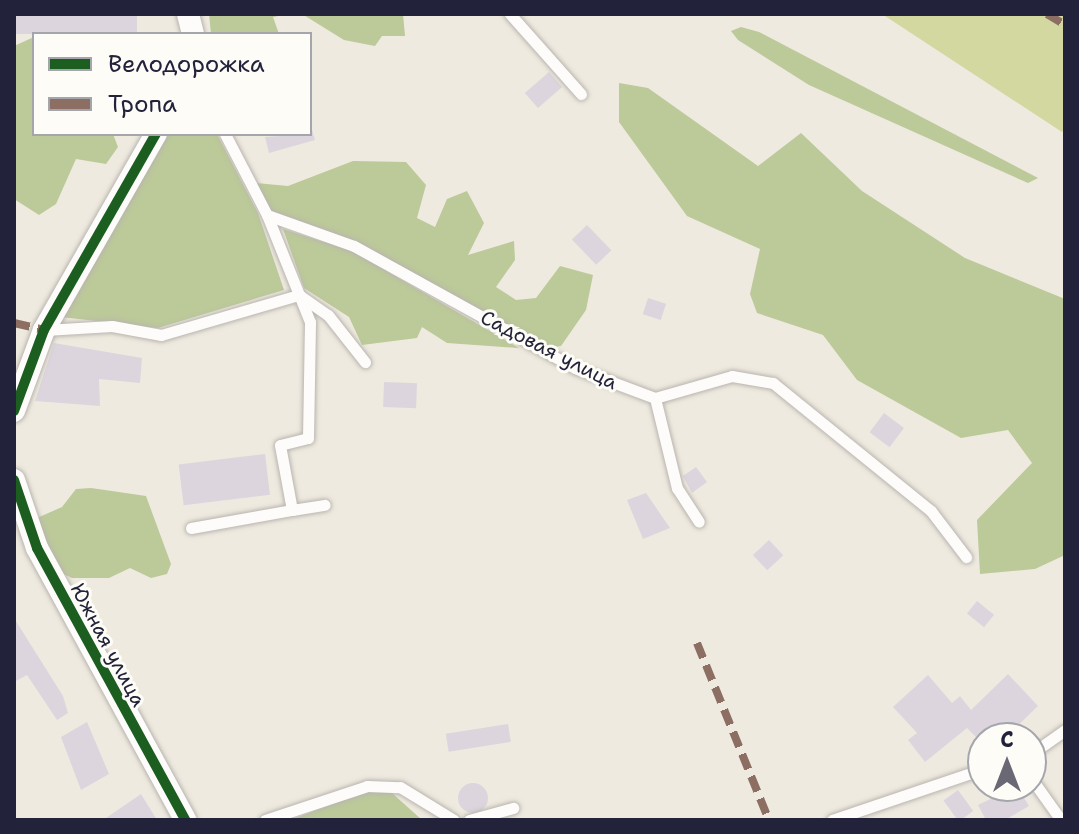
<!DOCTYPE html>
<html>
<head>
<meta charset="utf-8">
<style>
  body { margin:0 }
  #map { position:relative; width:1079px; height:834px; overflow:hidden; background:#efeadf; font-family:"Shantell Sans",sans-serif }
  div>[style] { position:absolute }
  .green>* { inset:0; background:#d2d8a0 }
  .forest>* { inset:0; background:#bcc999 }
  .building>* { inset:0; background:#dcd5de; transform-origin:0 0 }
  .round { border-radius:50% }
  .roads { filter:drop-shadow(0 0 2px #b8b5b0) drop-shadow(0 0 2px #b8b5b0) }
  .lane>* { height:11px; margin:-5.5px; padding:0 5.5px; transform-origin:5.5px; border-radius:5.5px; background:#fdfcfa }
  .street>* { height:22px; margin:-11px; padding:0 11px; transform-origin:11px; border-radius:11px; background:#fdfcfa }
  .quiet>* { height:8px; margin-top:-4px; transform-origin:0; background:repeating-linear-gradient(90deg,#8d6e63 0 16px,transparent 0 24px) }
  .cycleway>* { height:10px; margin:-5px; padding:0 5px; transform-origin:5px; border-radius:5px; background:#1b5e20 }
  span { translate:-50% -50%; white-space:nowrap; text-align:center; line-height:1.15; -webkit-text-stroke:6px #fdfcf7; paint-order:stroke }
  .street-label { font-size:20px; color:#22223b }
  .frame { position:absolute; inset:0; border:16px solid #22223b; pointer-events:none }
  .legend { position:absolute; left:32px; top:32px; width:280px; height:104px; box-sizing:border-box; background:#fdfcf7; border:2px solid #a5a5ac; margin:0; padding:10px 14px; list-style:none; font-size:24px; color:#22223b }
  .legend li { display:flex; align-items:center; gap:16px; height:40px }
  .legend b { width:40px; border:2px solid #a5a5ac }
  .north { position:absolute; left:967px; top:722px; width:80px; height:80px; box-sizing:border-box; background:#fdfcf7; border:2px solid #a5a5ac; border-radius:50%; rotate:0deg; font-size:22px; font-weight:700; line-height:32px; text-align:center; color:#22223b }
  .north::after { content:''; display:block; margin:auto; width:28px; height:36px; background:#6a6874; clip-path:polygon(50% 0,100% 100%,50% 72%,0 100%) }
</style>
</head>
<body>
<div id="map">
  <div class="green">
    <i style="clip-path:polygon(882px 14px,1065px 14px,1065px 127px,1062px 132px)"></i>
  </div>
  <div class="forest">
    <i style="clip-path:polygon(209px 14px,289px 14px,273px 17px,279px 34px,211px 34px)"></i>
    <i style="clip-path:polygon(302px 14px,403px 14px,405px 36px,382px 36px,375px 46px,344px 40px)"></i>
    <i style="clip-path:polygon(741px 27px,759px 32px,1038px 178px,1028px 183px,809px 85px,738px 40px,731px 31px)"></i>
    <i style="clip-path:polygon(34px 37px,34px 134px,113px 134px,118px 147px,106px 164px,76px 159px,56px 204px,39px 215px,14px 199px,14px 46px)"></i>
    <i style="clip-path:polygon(619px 83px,648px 88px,758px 166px,801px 133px,862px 191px,965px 258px,1065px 299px,1065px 555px,1035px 569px,980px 574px,977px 520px,1032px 463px,1008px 430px,961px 438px,857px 380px,823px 335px,757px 313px,750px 294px,760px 249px,687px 216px,619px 122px)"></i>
    <i style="clip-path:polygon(160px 134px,217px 134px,258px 213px,284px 290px,158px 328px,61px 317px)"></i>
    <i style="clip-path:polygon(353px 161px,406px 162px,426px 185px,417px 218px,435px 227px,447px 199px,467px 191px,484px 223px,468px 255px,514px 241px,515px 260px,496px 287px,516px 300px,536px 298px,560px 266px,593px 275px,586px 310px,561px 346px,549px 348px,360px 243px,271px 211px,256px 183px,288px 186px)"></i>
    <i style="clip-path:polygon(283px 229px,352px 251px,519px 348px,447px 343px,422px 327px,417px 338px,362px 345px,349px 317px,304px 288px)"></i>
    <i style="clip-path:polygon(91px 488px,146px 496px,171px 564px,167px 574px,151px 578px,130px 568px,109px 578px,72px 578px,57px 571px,37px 518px,62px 507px,76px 489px)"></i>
    <i style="clip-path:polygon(368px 790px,392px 793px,422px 820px,291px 820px)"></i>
  </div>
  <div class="building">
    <i style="left:14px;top:14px;width:123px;height:20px"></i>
    <i style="left:549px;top:72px;width:20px;height:32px;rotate:49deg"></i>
    <i style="clip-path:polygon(311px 126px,315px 140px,269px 153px,265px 137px,310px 134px)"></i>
    <i style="left:587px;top:225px;width:35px;height:21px;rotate:46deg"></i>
    <i style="left:648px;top:298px;width:19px;height:17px;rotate:18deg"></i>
    <i style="clip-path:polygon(54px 343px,142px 358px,140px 383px,99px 379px,100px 406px,35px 401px)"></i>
    <i style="left:384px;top:382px;width:33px;height:25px;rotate:2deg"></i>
    <i style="left:884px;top:413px;width:25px;height:24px;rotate:37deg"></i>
    <i style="left:265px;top:454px;width:41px;height:87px;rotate:83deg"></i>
    <i style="clip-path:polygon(696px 467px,707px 482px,692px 493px,683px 476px)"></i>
    <i style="clip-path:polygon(646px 493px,670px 528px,643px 539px,627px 500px)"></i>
    <i style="left:769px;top:540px;width:21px;height:22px;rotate:47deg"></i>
    <i style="left:977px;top:601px;width:22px;height:16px;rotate:39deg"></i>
    <i style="clip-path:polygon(14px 618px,63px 696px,68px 713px,57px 720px,27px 675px,14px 682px)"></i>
    <i style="clip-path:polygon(1008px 674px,1038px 706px,1005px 738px,977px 738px,967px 728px,925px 762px,908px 740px,917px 733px,893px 707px,928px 675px,952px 703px,960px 696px,971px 710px)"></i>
    <i style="clip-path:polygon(87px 722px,109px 774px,81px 790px,61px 737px)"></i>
    <i style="left:508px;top:724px;width:18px;height:63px;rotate:81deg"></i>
    <i class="round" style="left:458px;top:783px;width:30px;height:30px"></i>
    <i style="clip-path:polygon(1017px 786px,1029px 806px,1005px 820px,986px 820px,978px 805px)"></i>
    <i style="left:958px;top:790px;width:26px;height:18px;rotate:54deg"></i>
    <i style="clip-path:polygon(141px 794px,157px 820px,103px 820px)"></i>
  </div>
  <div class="roads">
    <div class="lane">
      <i style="left:510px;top:14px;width:107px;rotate:48.4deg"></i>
      <i style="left:225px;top:134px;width:91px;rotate:62.6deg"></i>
      <i style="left:267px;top:215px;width:92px;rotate:19.6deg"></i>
      <i style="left:354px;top:246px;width:252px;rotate:28.9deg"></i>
      <i style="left:575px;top:368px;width:85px;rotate:20.6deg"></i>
      <i style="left:655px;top:398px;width:80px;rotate:-15.9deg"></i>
      <i style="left:732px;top:376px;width:42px;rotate:9.7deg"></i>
      <i style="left:773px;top:383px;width:203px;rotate:39deg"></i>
      <i style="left:931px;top:511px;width:58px;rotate:52.7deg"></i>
      <i style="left:45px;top:330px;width:67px;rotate:-3.4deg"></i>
      <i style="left:112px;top:326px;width:50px;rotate:10.4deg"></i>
      <i style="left:161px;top:335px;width:144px;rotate:-16.2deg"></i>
      <i style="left:299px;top:295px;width:35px;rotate:35deg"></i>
      <i style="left:328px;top:315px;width:60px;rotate:51.8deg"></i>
      <i style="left:655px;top:398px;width:93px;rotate:76.3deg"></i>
      <i style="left:677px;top:488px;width:40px;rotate:57.1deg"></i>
      <i style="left:292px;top:510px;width:33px;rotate:-9deg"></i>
      <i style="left:191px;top:528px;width:103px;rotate:-10.1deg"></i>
      <i style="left:292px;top:510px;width:66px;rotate:-100.5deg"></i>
      <i style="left:280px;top:445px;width:29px;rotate:-14deg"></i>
      <i style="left:308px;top:438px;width:116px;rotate:-89deg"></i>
      <i style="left:310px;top:322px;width:115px;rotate:-111.9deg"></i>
      <i style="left:1031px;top:754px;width:42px;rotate:-35.2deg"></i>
      <i style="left:1031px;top:778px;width:52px;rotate:54.5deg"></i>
      <i style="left:265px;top:820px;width:108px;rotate:-18.4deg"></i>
      <i style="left:367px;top:786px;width:33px;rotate:2deg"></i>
      <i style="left:400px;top:787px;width:63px;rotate:31.4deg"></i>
      <i style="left:469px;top:820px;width:46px;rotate:-15.3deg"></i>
      <i style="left:832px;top:820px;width:159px;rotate:-18.7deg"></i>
    </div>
    <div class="street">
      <i style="left:188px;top:14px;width:21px;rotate:76deg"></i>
      <i style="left:14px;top:411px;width:86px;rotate:-69.7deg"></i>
      <i style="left:44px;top:330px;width:226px;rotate:-60.3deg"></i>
      <i style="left:14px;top:480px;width:72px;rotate:71.3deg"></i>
      <i style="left:37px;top:548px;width:310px;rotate:61.4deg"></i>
    </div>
  </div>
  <div class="quiet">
    <i style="left:1047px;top:14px;width:21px;rotate:31deg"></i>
    <i style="left:14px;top:323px;width:31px;rotate:13deg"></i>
    <i style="left:697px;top:643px;width:191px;rotate:67.9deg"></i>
  </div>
  <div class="cycleway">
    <i style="left:14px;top:411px;width:86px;rotate:-69.7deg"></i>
    <i style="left:44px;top:330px;width:226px;rotate:-60.3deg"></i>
    <i style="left:14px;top:480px;width:72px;rotate:71.3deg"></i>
    <i style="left:37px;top:548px;width:310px;rotate:61.4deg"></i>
  </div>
  <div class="street-label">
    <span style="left:549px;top:350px;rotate:27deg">Садовая улица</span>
    <span style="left:108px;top:645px;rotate:62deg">Южная улица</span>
  </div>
  <div class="frame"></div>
  <ul class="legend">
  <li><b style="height:10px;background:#1b5e20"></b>Велодорожка</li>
  <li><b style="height:10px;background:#8d6e63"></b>Тропа</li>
  </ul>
  <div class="north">С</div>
</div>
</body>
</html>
